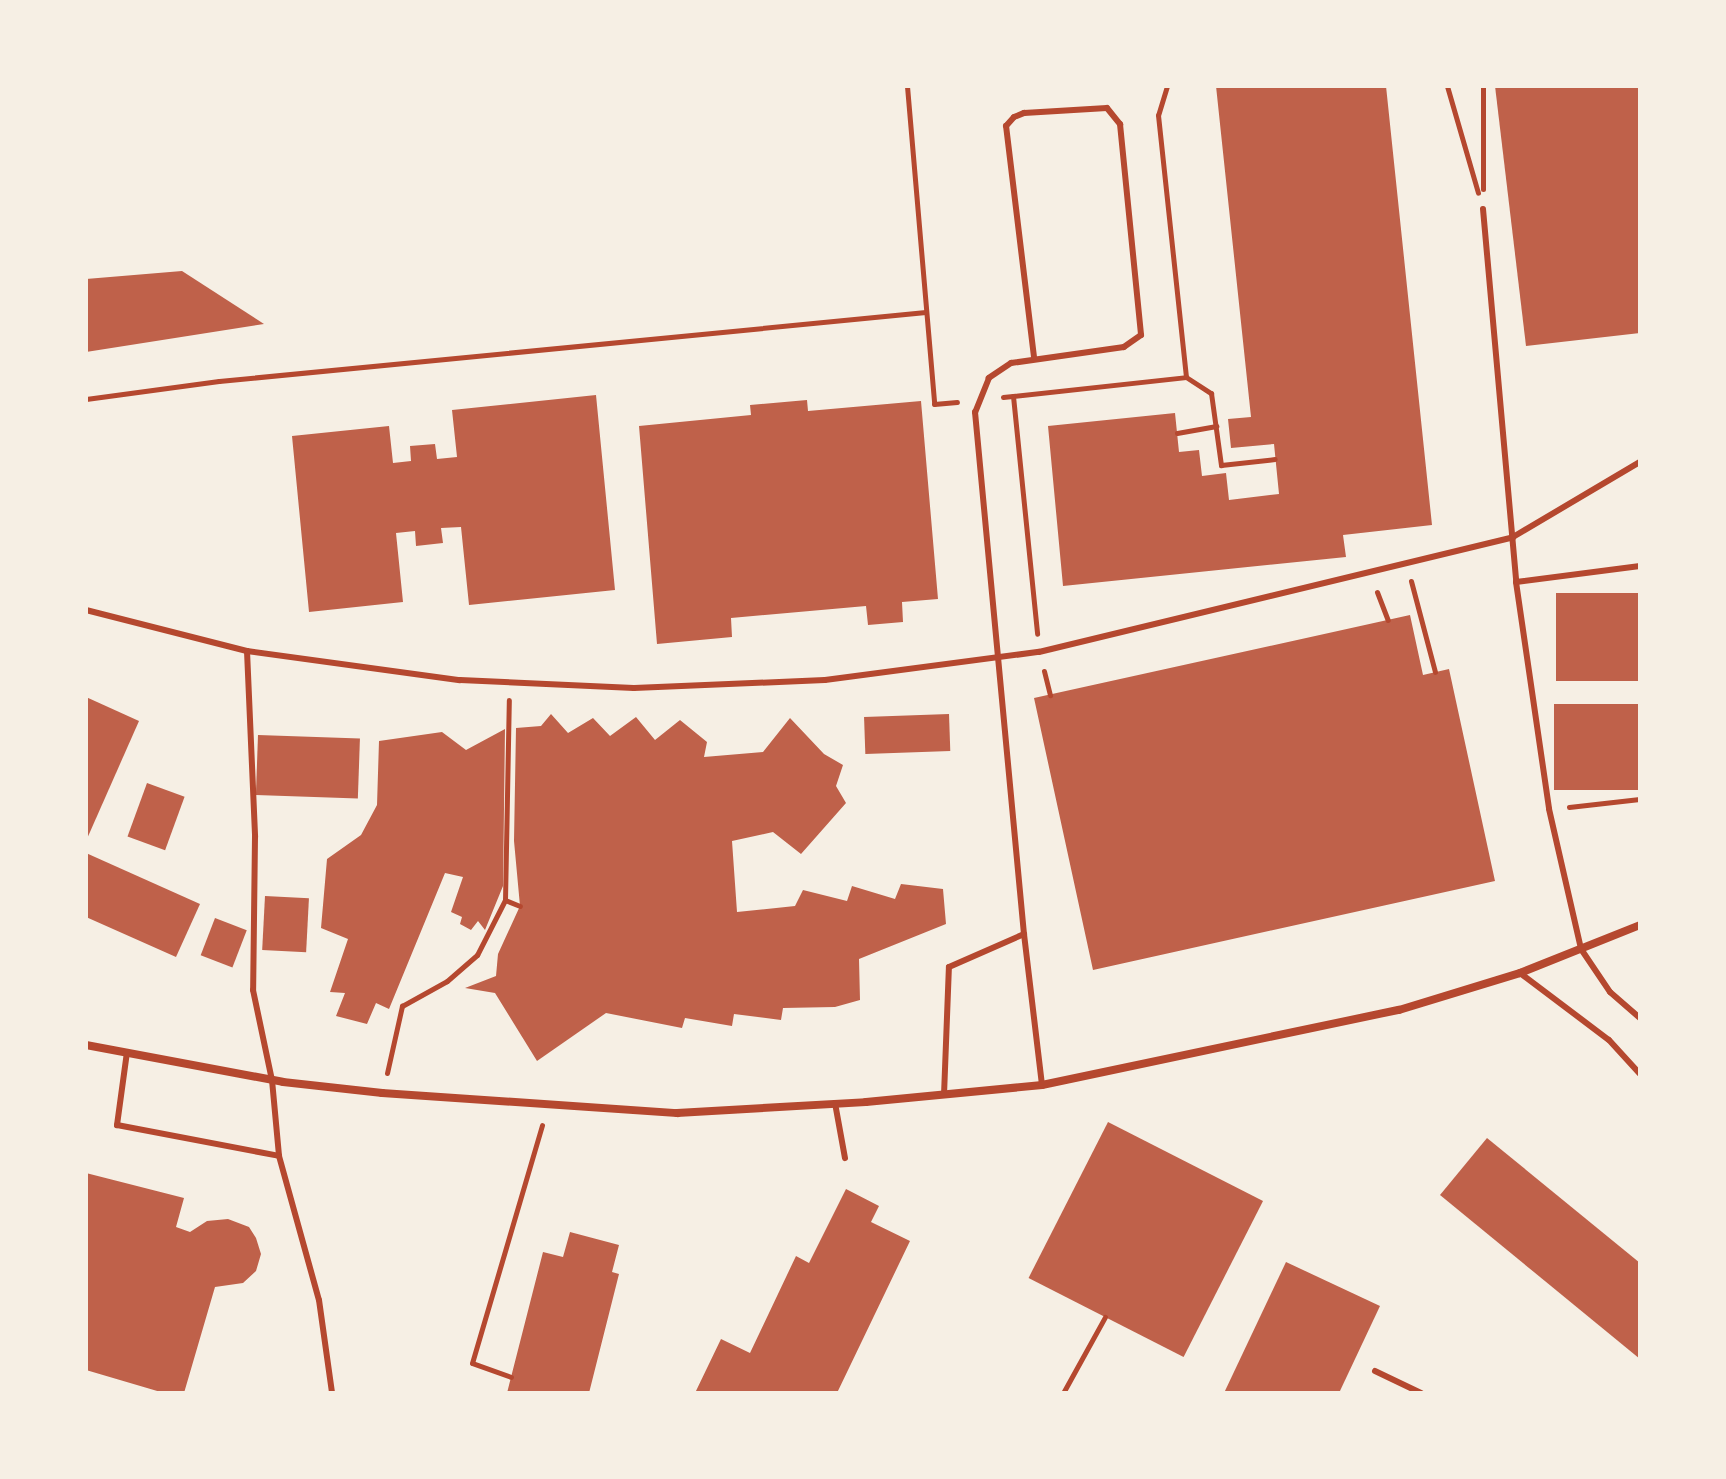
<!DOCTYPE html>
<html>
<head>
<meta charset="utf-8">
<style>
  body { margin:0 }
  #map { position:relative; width:1726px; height:1479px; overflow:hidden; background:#f6efe4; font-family:"Source Sans 3",sans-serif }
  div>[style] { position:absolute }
  .building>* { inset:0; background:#bf614a; transform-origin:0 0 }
  .path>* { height:5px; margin:-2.5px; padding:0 2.5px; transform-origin:2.5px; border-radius:2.5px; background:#b5482f }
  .service>* { height:6px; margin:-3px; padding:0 3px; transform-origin:3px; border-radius:3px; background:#b5482f }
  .minor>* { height:8px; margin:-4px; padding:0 4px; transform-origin:4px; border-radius:4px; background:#b5482f }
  span { translate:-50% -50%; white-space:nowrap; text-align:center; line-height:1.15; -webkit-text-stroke:6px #f6efe4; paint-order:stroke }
  .frame { position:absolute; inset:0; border:88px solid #f6efe4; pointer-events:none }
</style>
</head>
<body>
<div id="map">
  <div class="building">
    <i style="clip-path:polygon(1216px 86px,1386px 86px,1432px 525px,1343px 535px,1346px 557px,1063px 586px,1048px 426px,1175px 413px,1179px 452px,1199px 450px,1202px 476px,1226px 473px,1229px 500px,1279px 494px,1274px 444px,1231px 448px,1228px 419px,1251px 417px)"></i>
    <i style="clip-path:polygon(1495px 86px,1640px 86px,1640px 333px,1526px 346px)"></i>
    <i style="clip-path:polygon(182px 271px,264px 324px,86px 352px,86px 279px)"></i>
    <i style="clip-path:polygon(596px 395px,615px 590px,469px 605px,461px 527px,441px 528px,443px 543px,416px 546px,415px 531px,396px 533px,403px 602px,309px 612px,292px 436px,389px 426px,393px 463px,411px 461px,410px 446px,435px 444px,437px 459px,457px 457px,452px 410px)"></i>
    <i style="clip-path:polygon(807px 400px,808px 411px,921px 401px,938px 599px,902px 602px,903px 622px,868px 625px,866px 606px,731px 618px,732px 637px,657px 644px,639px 426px,751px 415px,750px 405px)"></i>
    <i style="left:1640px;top:593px;width:88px;height:84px;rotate:90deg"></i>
    <i style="clip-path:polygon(1410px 615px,1423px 675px,1449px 669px,1495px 881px,1093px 970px,1034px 698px)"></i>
    <i style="clip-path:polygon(86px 697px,139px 721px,86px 841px)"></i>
    <i style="left:1640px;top:704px;width:86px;height:86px;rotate:90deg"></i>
    <i style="clip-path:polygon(551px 714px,568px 733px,593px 718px,610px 736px,636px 717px,655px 740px,680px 720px,707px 742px,704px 757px,763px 752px,790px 718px,824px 754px,843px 765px,836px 786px,846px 803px,801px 854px,773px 832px,732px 841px,737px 912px,795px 906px,803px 890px,847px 901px,852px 886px,895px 899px,901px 884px,943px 889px,946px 924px,859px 959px,860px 1000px,835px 1007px,783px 1008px,781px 1020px,734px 1014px,732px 1026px,685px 1018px,682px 1028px,606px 1013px,537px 1061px,495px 993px,465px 988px,496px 976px,498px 954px,520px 906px,514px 841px,516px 728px,541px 726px)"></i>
    <i style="left:949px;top:714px;width:37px;height:85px;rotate:88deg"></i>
    <i style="clip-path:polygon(505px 729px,503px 886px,485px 930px,478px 921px,471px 930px,460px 924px,462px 917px,451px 912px,463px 877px,445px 873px,389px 1009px,376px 1003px,367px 1024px,336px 1016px,345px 993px,330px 992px,348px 939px,321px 928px,327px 859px,361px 835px,377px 805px,379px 741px,442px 732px,466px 750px)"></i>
    <i style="left:258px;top:735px;width:102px;height:60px;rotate:2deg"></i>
    <i style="left:147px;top:783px;width:40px;height:57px;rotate:20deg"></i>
    <i style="clip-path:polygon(86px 853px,200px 904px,176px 957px,86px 917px)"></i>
    <i style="left:265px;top:896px;width:44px;height:54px;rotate:3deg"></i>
    <i style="left:215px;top:918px;width:34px;height:40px;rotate:21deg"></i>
    <i style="left:1108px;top:1122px;width:174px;height:175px;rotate:27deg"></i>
    <i style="clip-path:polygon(1487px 1138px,1640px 1263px,1640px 1359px,1440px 1195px)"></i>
    <i style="clip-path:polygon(86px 1173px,184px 1198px,176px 1227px,190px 1232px,207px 1221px,228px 1219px,249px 1227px,256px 1238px,261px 1254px,256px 1271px,243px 1283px,215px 1287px,184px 1393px,164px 1393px,86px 1370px)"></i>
    <i style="clip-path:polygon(846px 1189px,879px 1206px,871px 1222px,910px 1241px,837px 1393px,695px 1393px,721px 1339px,750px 1353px,796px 1256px,809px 1263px)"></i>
    <i style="clip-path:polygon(570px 1232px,619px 1245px,612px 1272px,619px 1274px,589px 1393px,507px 1393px,543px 1252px,563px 1257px)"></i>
    <i style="clip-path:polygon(1286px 1262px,1380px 1306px,1339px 1393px,1224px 1393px)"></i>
  </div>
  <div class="path">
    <i style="left:907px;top:86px;width:319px;rotate:85.1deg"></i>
    <i style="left:934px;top:404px;width:23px;rotate:-5deg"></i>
    <i style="left:1167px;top:86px;width:30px;rotate:107deg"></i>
    <i style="left:1158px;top:115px;width:263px;rotate:83.9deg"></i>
    <i style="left:1447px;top:86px;width:111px;rotate:73.8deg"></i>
    <i style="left:1483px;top:86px;width:103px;rotate:90deg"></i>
    <i style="left:1013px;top:396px;width:239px;rotate:84.2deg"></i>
    <i style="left:1003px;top:397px;width:184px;rotate:-6.2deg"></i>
    <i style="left:1186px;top:377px;width:30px;rotate:33deg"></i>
    <i style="left:1211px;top:393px;width:73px;rotate:82.1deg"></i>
    <i style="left:1221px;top:465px;width:54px;rotate:-6.3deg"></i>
    <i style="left:86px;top:399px;width:134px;rotate:-7.7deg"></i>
    <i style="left:219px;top:381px;width:710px;rotate:-5.57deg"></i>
    <i style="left:1177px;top:433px;width:40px;rotate:-10deg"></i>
    <i style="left:1411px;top:581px;width:94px;rotate:75.2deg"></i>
    <i style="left:1377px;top:592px;width:30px;rotate:69deg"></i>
    <i style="left:1044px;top:671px;width:25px;rotate:76deg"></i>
    <i style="left:1569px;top:807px;width:71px;rotate:-6.4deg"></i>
    <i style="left:505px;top:900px;width:200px;rotate:-88.9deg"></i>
    <i style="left:387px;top:1073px;width:69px;rotate:-77.4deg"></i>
    <i style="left:402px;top:1006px;width:51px;rotate:-29.1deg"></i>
    <i style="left:447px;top:981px;width:40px;rotate:-41deg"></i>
    <i style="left:477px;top:955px;width:62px;rotate:-63deg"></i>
    <i style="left:505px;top:900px;width:16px;rotate:22deg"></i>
    <i style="left:511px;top:1377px;width:41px;rotate:-160.3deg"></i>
    <i style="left:472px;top:1363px;width:248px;rotate:-73.6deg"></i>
    <i style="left:1063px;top:1393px;width:87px;rotate:-61.1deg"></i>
  </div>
  <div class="service">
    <i style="left:1483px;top:209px;width:374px;rotate:84.9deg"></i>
    <i style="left:1516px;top:582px;width:229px;rotate:81.7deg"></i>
    <i style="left:1549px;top:809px;width:144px;rotate:77.1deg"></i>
    <i style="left:1581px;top:949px;width:52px;rotate:56deg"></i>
    <i style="left:1610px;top:992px;width:40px;rotate:41deg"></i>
    <i style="left:1034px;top:357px;width:233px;rotate:-96.9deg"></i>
    <i style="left:1006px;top:126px;width:12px;rotate:-48deg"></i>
    <i style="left:1014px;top:117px;width:11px;rotate:-22deg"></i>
    <i style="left:1024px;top:113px;width:83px;rotate:-3.4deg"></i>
    <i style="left:1107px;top:108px;width:21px;rotate:51deg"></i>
    <i style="left:1120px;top:124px;width:212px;rotate:84.3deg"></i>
    <i style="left:1141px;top:335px;width:21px;rotate:145deg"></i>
    <i style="left:1124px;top:347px;width:114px;rotate:171.9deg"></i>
    <i style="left:1011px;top:363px;width:27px;rotate:146deg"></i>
    <i style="left:989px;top:378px;width:37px;rotate:112deg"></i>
    <i style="left:975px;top:412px;width:524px;rotate:84.64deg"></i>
    <i style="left:1024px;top:934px;width:152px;rotate:83.2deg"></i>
    <i style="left:1516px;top:582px;width:125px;rotate:-7.4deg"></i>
    <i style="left:86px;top:610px;width:166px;rotate:14.3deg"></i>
    <i style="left:247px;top:651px;width:215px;rotate:7.8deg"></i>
    <i style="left:460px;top:680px;width:174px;rotate:2.6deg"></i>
    <i style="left:634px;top:688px;width:191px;rotate:-2.4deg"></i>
    <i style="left:825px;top:680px;width:216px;rotate:-7.5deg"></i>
    <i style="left:1039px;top:652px;width:488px;rotate:-13.6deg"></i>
    <i style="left:1513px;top:537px;width:147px;rotate:-30.6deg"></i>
    <i style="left:247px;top:651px;width:186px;rotate:87.5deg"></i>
    <i style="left:255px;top:837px;width:153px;rotate:90.7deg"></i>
    <i style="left:253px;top:990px;width:92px;rotate:78.1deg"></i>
    <i style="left:272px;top:1080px;width:76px;rotate:84.7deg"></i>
    <i style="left:279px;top:1156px;width:149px;rotate:74.5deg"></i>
    <i style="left:319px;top:1300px;width:94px;rotate:82deg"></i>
    <i style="left:1520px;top:973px;width:111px;rotate:37deg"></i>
    <i style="left:1609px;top:1040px;width:46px;rotate:47.6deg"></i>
    <i style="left:127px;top:1052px;width:74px;rotate:97.8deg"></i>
    <i style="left:117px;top:1125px;width:165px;rotate:10.8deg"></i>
    <i style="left:944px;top:1095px;width:128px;rotate:-87.8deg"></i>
    <i style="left:949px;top:967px;width:82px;rotate:-23.7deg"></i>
    <i style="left:835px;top:1103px;width:56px;rotate:79.7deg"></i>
    <i style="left:1375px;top:1371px;width:51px;rotate:25.6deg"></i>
  </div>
  <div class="minor">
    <i style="left:86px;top:1045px;width:200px;rotate:10.6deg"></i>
    <i style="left:283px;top:1082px;width:100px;rotate:6.3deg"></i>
    <i style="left:382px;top:1093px;width:296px;rotate:3.9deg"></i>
    <i style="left:677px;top:1113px;width:189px;rotate:-3.3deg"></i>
    <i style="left:866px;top:1102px;width:177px;rotate:-5.5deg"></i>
    <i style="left:1042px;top:1085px;width:365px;rotate:-11.9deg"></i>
    <i style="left:1399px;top:1010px;width:127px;rotate:-17deg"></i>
    <i style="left:1520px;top:973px;width:129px;rotate:-21.8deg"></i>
  </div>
  <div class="frame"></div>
</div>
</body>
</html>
